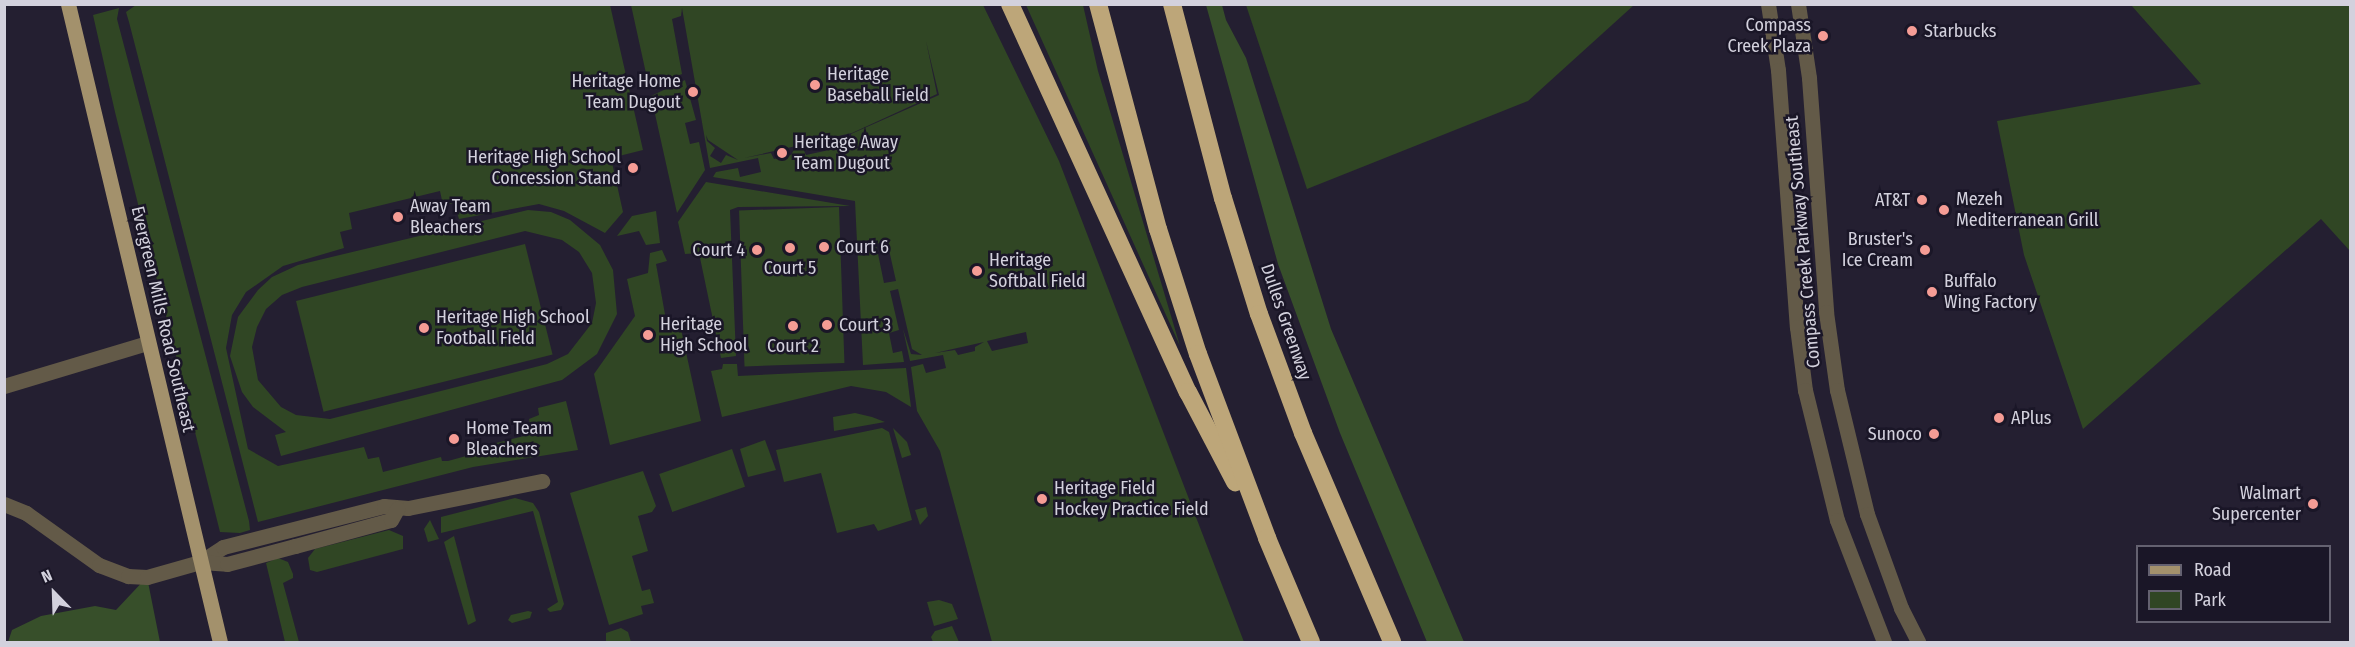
<!DOCTYPE html>
<html>
<head>
<meta charset="utf-8">
<style>
  body { margin:0 }
  #map { position:relative; width:2355px; height:647px; overflow:hidden; background:#241f31; font-family:"Fira Sans Condensed",sans-serif }
  div>[style] { position:absolute }
  .green>* { inset:0; background:#304624; transform-origin:0 0 }
  .forest>* { inset:0; background:#374f2a }
  .minor>* { height:15px; margin:-7.5px; padding:0 7.5px; transform-origin:7.5px; border-radius:7.5px; background:#635a48 }
  .major>* { height:15px; margin:-7.5px; padding:0 7.5px; transform-origin:7.5px; border-radius:7.5px; background:#a3916c }
  .highway>* { height:18px; margin:-9px; padding:0 9px; transform-origin:9px; border-radius:9px; background:#bda679 }
  .dots>* { width:16px; height:16px; translate:-50% -50%; box-sizing:border-box; border:3px solid #1a1627; border-radius:50% }
  span { translate:-50% -50%; white-space:nowrap; text-align:center; line-height:1.15; -webkit-text-stroke:5px #1a1627; paint-order:stroke }
  .poi-label { font-size:18px; color:#d3d1dd }
  .right { translate:-100% -50%; text-align:right }
  .left { translate:0 -50%; text-align:left }
  .street-label { font-size:18px; color:#d3d1dd }
  .frame { position:absolute; inset:0; border:6px solid #d3d1dd; pointer-events:none }
  .legend { position:absolute; left:2136px; top:545px; width:195px; height:78px; box-sizing:border-box; background:#1a1627; border:2px solid #646170; margin:0; padding:8px 10px; list-style:none; font-size:18px; color:#d3d1dd }
  .legend li { display:flex; align-items:center; gap:12px; height:30px }
  .legend b { width:30px; border:2px solid #646170 }
  .north { position:absolute; left:24px; top:563px; width:60px; height:60px; -webkit-text-stroke:4px #1a1627; paint-order:stroke; rotate:337deg; font-size:16px; font-weight:700; line-height:24px; text-align:center; color:#d3d1dd }
  .north::after { content:''; display:block; margin:auto; width:21px; height:27px; background:#d3d1dd; clip-path:polygon(50% 0,100% 100%,50% 72%,0 100%) }
</style>
</head>
<body>
<div id="map">
  <div class="green">
    <i style="clip-path:polygon(136px 5px,610px 5px,643px 150px,611px 158px,623px 212px,605px 233px,564px 211px,539px 204px,459px 219px,454px 203px,443px 205px,440px 191px,349px 213px,352px 229px,340px 232px,344px 248px,283px 266px,246px 292px,232px 315px,226px 348px,248px 449px,278px 466px,364px 447px,368px 459px,379px 457px,383px 472px,441px 457px,442px 461px,448px 461px,477px 453px,476px 448px,532px 434px,529px 419px,539px 415px,538px 408px,566px 401px,578px 450px,473px 467px,258px 522px,129px 22px,126px 12px)"></i>
    <i style="clip-path:polygon(evenodd,631px 5px,983px 5px,1059px 161px,1244px 642px,992px 642px,940px 451px,917px 411px,911px 367px,923px 364px,926px 373px,946px 368px,943px 355px,910px 361px,903px 329px,911px 354px,922px 355px,912px 349px,898px 289px,890px 291px,899px 330px,889px 333px,893px 353px,902px 351px,904px 362px,863px 365px,855px 201px,713px 177px,716px 172px,738px 168px,740px 177px,761px 172px,758px 158px,710px 168px,682px 8px,681px 16px,672px 19px,682px 74px,649px 87px,631px 5px,926px 41px,939px 95px,851px 134px,852px 145px,806px 155px,801px 144px,852px 133px,937px 94px,926px 41px,631px 5px,706px 135px,708px 140px,738px 160px,726px 155px,721px 163px,710px 156px,715px 148px,707px 141px,706px 135px,631px 5px,796px 146px,791px 155px,774px 159px,771px 153px,744px 158px,796px 146px,631px 5px,887px 241px,896px 281px,884px 283px,876px 244px,887px 241px,631px 5px,1026px 332px,1028px 343px,992px 351px,987px 341px,1026px 332px,631px 5px,984px 342px,975px 347px,975px 351px,958px 355px,955px 350px,935px 353px,984px 342px)"></i>
    <i style="clip-path:polygon(1026px 5px,1083px 5px,1098px 71px,1180px 346px)"></i>
    <i style="clip-path:polygon(1246px 5px,1246px 4px,1634px 5px,1528px 101px,1307px 189px)"></i>
    <i style="clip-path:polygon(2131px 5px,2350px 5px,2350px 251px,2321px 219px,2083px 429px,2024px 255px,1997px 121px,2201px 84px)"></i>
    <i style="clip-path:polygon(119px 8px,117px 19px,249px 521px,250px 530px,240px 533px,220px 532px,115px 112px,93px 15px)"></i>
    <i style="clip-path:polygon(685px 80px,696px 120px,685px 123px,690px 144px,699px 142px,705px 170px,677px 213px,651px 96px)"></i>
    <i style="clip-path:polygon(706px 182px,850px 206px,738px 207px,730px 210px,736px 356px,721px 358px,699px 253px,685px 254px,678px 222px)"></i>
    <i style="left:839px;top:207px;width:156px;height:100px;rotate:88deg"></i>
    <i style="clip-path:polygon(evenodd,528px 210px,551px 212px,570px 220px,600px 245px,613px 270px,617px 314px,597px 354px,562px 380px,281px 456px,275px 435px,286px 432px,253px 407px,242px 392px,230px 356px,238px 317px,258px 290px,272px 277px,298px 265px,528px 210px,525px 231px,562px 240px,579px 252px,592px 273px,596px 303px,592px 323px,568px 354px,547px 364px,330px 419px,296px 415px,281px 407px,258px 380px,252px 347px,257px 327px,266px 309px,282px 295px,302px 287px,525px 231px)"></i>
    <i style="clip-path:polygon(656px 211px,660px 243px,646px 245px,639px 231px,617px 236px,632px 216px)"></i>
    <i style="left:525px;top:244px;width:114px;height:236px;rotate:76deg"></i>
    <i style="clip-path:polygon(662px 250px,667px 261px,656px 264px,666px 320px,679px 320px,701px 421px,610px 445px,594px 374px,635px 316px,627px 279px,648px 273px,650px 253px)"></i>
    <i style="clip-path:polygon(723px 364px,737px 364px,738px 376px,906px 368px,911px 407px,886px 392px,851px 386px,722px 417px,711px 371px,722px 369px)"></i>
    <i style="clip-path:polygon(855px 413px,872px 417px,885px 422px,834px 431px,833px 417px)"></i>
    <i style="clip-path:polygon(882px 428px,889px 432px,912px 520px,878px 531px,874px 524px,837px 533px,821px 473px,784px 482px,776px 450px)"></i>
    <i style="clip-path:polygon(893px 428px,907px 442px,911px 455px,902px 458px)"></i>
    <i style="clip-path:polygon(765px 440px,776px 470px,748px 477px,740px 449px)"></i>
    <i style="left:732px;top:449px;width:40px;height:77px;rotate:71deg"></i>
    <i style="clip-path:polygon(643px 471px,656px 506px,652px 512px,638px 516px,648px 551px,632px 556px,642px 591px,650px 589px,654px 603px,641px 606px,643px 614px,609px 625px,570px 493px)"></i>
    <i style="clip-path:polygon(515px 498px,533px 503px,539px 512px,564px 604px,561px 610px,550px 612px,547px 609px,558px 602px,533px 511px,441px 533px,441px 517px)"></i>
    <i style="clip-path:polygon(926px 507px,928px 516px,920px 525px,915px 510px)"></i>
    <i style="clip-path:polygon(430px 520px,439px 539px,428px 542px,424px 529px)"></i>
    <i style="clip-path:polygon(389px 530px,403px 536px,403px 549px,317px 572px,310px 570px,308px 558px,315px 549px)"></i>
    <i style="clip-path:polygon(454px 536px,476px 621px,468px 625px,444px 542px)"></i>
    <i style="clip-path:polygon(278px 558px,288px 562px,293px 574px,293px 578px,283px 583px,299px 642px,285px 642px,266px 563px)"></i>
    <i style="clip-path:polygon(939px 600px,952px 604px,958px 619px,934px 626px,927px 602px)"></i>
    <i style="clip-path:polygon(528px 611px,532px 612px,530px 618px,512px 623px,508px 620px,511px 615px)"></i>
    <i style="clip-path:polygon(952px 626px,959px 642px,933px 642px,931px 637px,935px 631px)"></i>
    <i style="clip-path:polygon(621px 628px,628px 632px,631px 642px,606px 642px,606px 633px)"></i>
  </div>
  <div class="forest">
    <i style="clip-path:polygon(1206px 5px,1222px 5px,1226px 20px,1246px 58px,1331px 329px,1464px 642px,1427px 642px,1340px 433px,1278px 264px)"></i>
    <i style="clip-path:polygon(147px 577px,160px 642px,8px 642px,12px 630px,41px 616px,95px 606px,116px 610px)"></i>
  </div>
  <div class="minor">
    <i style="left:1768px;top:4px;width:67px;rotate:81.4deg"></i>
    <i style="left:1778px;top:70px;width:258px;rotate:85.8deg"></i>
    <i style="left:1797px;top:327px;width:64px;rotate:82.8deg"></i>
    <i style="left:1805px;top:390px;width:134px;rotate:76.2deg"></i>
    <i style="left:1837px;top:520px;width:131px;rotate:68.9deg"></i>
    <i style="left:1798px;top:4px;width:75px;rotate:81.5deg"></i>
    <i style="left:1809px;top:78px;width:235px;rotate:85.8deg"></i>
    <i style="left:1826px;top:312px;width:79px;rotate:82deg"></i>
    <i style="left:1837px;top:390px;width:128px;rotate:76.4deg"></i>
    <i style="left:1867px;top:514px;width:100px;rotate:70.1deg"></i>
    <i style="left:1901px;top:608px;width:38px;rotate:63deg"></i>
    <i style="left:4px;top:386px;width:149px;rotate:-16.7deg"></i>
    <i style="left:4px;top:504px;width:24px;rotate:22deg"></i>
    <i style="left:26px;top:513px;width:90px;rotate:35.5deg"></i>
    <i style="left:99px;top:565px;width:31px;rotate:21deg"></i>
    <i style="left:128px;top:576px;width:19px;rotate:3deg"></i>
    <i style="left:147px;top:577px;width:55px;rotate:-15.8deg"></i>
    <i style="left:200px;top:562px;width:27px;rotate:-33deg"></i>
    <i style="left:223px;top:547px;width:166px;rotate:-14.3deg"></i>
    <i style="left:384px;top:506px;width:24px;rotate:5deg"></i>
    <i style="left:408px;top:508px;width:137px;rotate:-11.4deg"></i>
    <i style="left:200px;top:562px;width:27px;rotate:4deg"></i>
    <i style="left:227px;top:564px;width:70px;rotate:-14.8deg"></i>
    <i style="left:295px;top:546px;width:99px;rotate:-15.2deg"></i>
    <i style="left:391px;top:520px;width:13px;rotate:-61deg"></i>
  </div>
  <div class="major">
    <i style="left:68px;top:4px;width:656px;rotate:76.6deg"></i>
  </div>
  <div class="highway">
    <i style="left:1010px;top:4px;width:427px;rotate:65.4deg"></i>
    <i style="left:1188px;top:392px;width:102px;rotate:62.4deg"></i>
    <i style="left:1098px;top:4px;width:233px;rotate:75.1deg"></i>
    <i style="left:1158px;top:229px;width:131px;rotate:72.3deg"></i>
    <i style="left:1198px;top:354px;width:197px;rotate:69.4deg"></i>
    <i style="left:1267px;top:538px;width:113px;rotate:67.1deg"></i>
    <i style="left:1172px;top:4px;width:201px;rotate:75.3deg"></i>
    <i style="left:1223px;top:198px;width:121px;rotate:72.8deg"></i>
    <i style="left:1259px;top:314px;width:127px;rotate:69.7deg"></i>
    <i style="left:1303px;top:433px;width:227px;rotate:66.9deg"></i>
  </div>
  <div class="dots">
    <i style="left:1912px;top:31px;background:#f59c95"></i>
    <i style="left:1823px;top:36px;background:#f59c95"></i>
    <i style="left:815px;top:85px;background:#f59c95"></i>
    <i style="left:693px;top:92px;background:#f59c95"></i>
    <i style="left:782px;top:153px;background:#f59c95"></i>
    <i style="left:633px;top:168px;background:#f59c95"></i>
    <i style="left:1922px;top:200px;background:#f59c95"></i>
    <i style="left:1944px;top:210px;background:#f59c95"></i>
    <i style="left:398px;top:217px;background:#f59c95"></i>
    <i style="left:824px;top:247px;background:#f59c95"></i>
    <i style="left:790px;top:248px;background:#f59c95"></i>
    <i style="left:757px;top:250px;background:#f59c95"></i>
    <i style="left:1925px;top:250px;background:#f59c95"></i>
    <i style="left:977px;top:271px;background:#f59c95"></i>
    <i style="left:1932px;top:292px;background:#f59c95"></i>
    <i style="left:827px;top:325px;background:#f59c95"></i>
    <i style="left:793px;top:326px;background:#f59c95"></i>
    <i style="left:424px;top:328px;background:#f59c95"></i>
    <i style="left:648px;top:335px;background:#f59c95"></i>
    <i style="left:1999px;top:418px;background:#f59c95"></i>
    <i style="left:1934px;top:434px;background:#f59c95"></i>
    <i style="left:454px;top:439px;background:#f59c95"></i>
    <i style="left:1042px;top:499px;background:#f59c95"></i>
    <i style="left:2313px;top:504px;background:#f59c95"></i>
  </div>
  <div class="poi-label">
    <span class="right" style="left:1811px;top:36px">Compass<br>Creek Plaza</span>
    <span class="left" style="left:1924px;top:31px">Starbucks</span>
    <span class="left" style="left:827px;top:85px">Heritage<br>Baseball Field</span>
    <span class="right" style="left:681px;top:92px">Heritage Home<br>Team Dugout</span>
    <span class="left" style="left:794px;top:153px">Heritage Away<br>Team Dugout</span>
    <span class="right" style="left:621px;top:168px">Heritage High School<br>Concession Stand</span>
    <span class="right" style="left:1910px;top:200px">AT&amp;T</span>
    <span class="left" style="left:1956px;top:210px">Mezeh<br>Mediterranean Grill</span>
    <span class="left" style="left:410px;top:217px">Away Team<br>Bleachers</span>
    <span class="right" style="left:1913px;top:250px">Bruster's<br>Ice Cream</span>
    <span class="left" style="left:836px;top:247px">Court 6</span>
    <span class="right" style="left:745px;top:250px">Court 4</span>
    <span class="left" style="left:989px;top:271px">Heritage<br>Softball Field</span>
    <span style="left:790px;top:268px">Court 5</span>
    <span class="left" style="left:1944px;top:292px">Buffalo<br>Wing Factory</span>
    <span class="left" style="left:436px;top:328px">Heritage High School<br>Football Field</span>
    <span class="left" style="left:660px;top:335px">Heritage<br>High School</span>
    <span class="left" style="left:839px;top:325px">Court 3</span>
    <span style="left:793px;top:346px">Court 2</span>
    <span class="left" style="left:2011px;top:418px">APlus</span>
    <span class="left" style="left:466px;top:439px">Home Team<br>Bleachers</span>
    <span class="right" style="left:1922px;top:434px">Sunoco</span>
    <span class="left" style="left:1054px;top:499px">Heritage Field<br>Hockey Practice Field</span>
    <span class="right" style="left:2301px;top:504px">Walmart<br>Supercenter</span>
  </div>
  <div class="street-label">
    <span style="left:1803px;top:242px;rotate:-95deg">Compass Creek Parkway Southeast</span>
    <span style="left:163px;top:319px;rotate:77deg">Evergreen Mills Road Southeast</span>
    <span style="left:1286px;top:322px;rotate:71deg">Dulles Greenway</span>
  </div>
  <div class="frame"></div>
  <ul class="legend">
  <li><b style="height:8px;background:#a3916c"></b>Road</li>
  <li><b style="height:16px;background:#304624"></b>Park</li>
  </ul>
  <div class="north">N</div>
</div>
</body>
</html>
